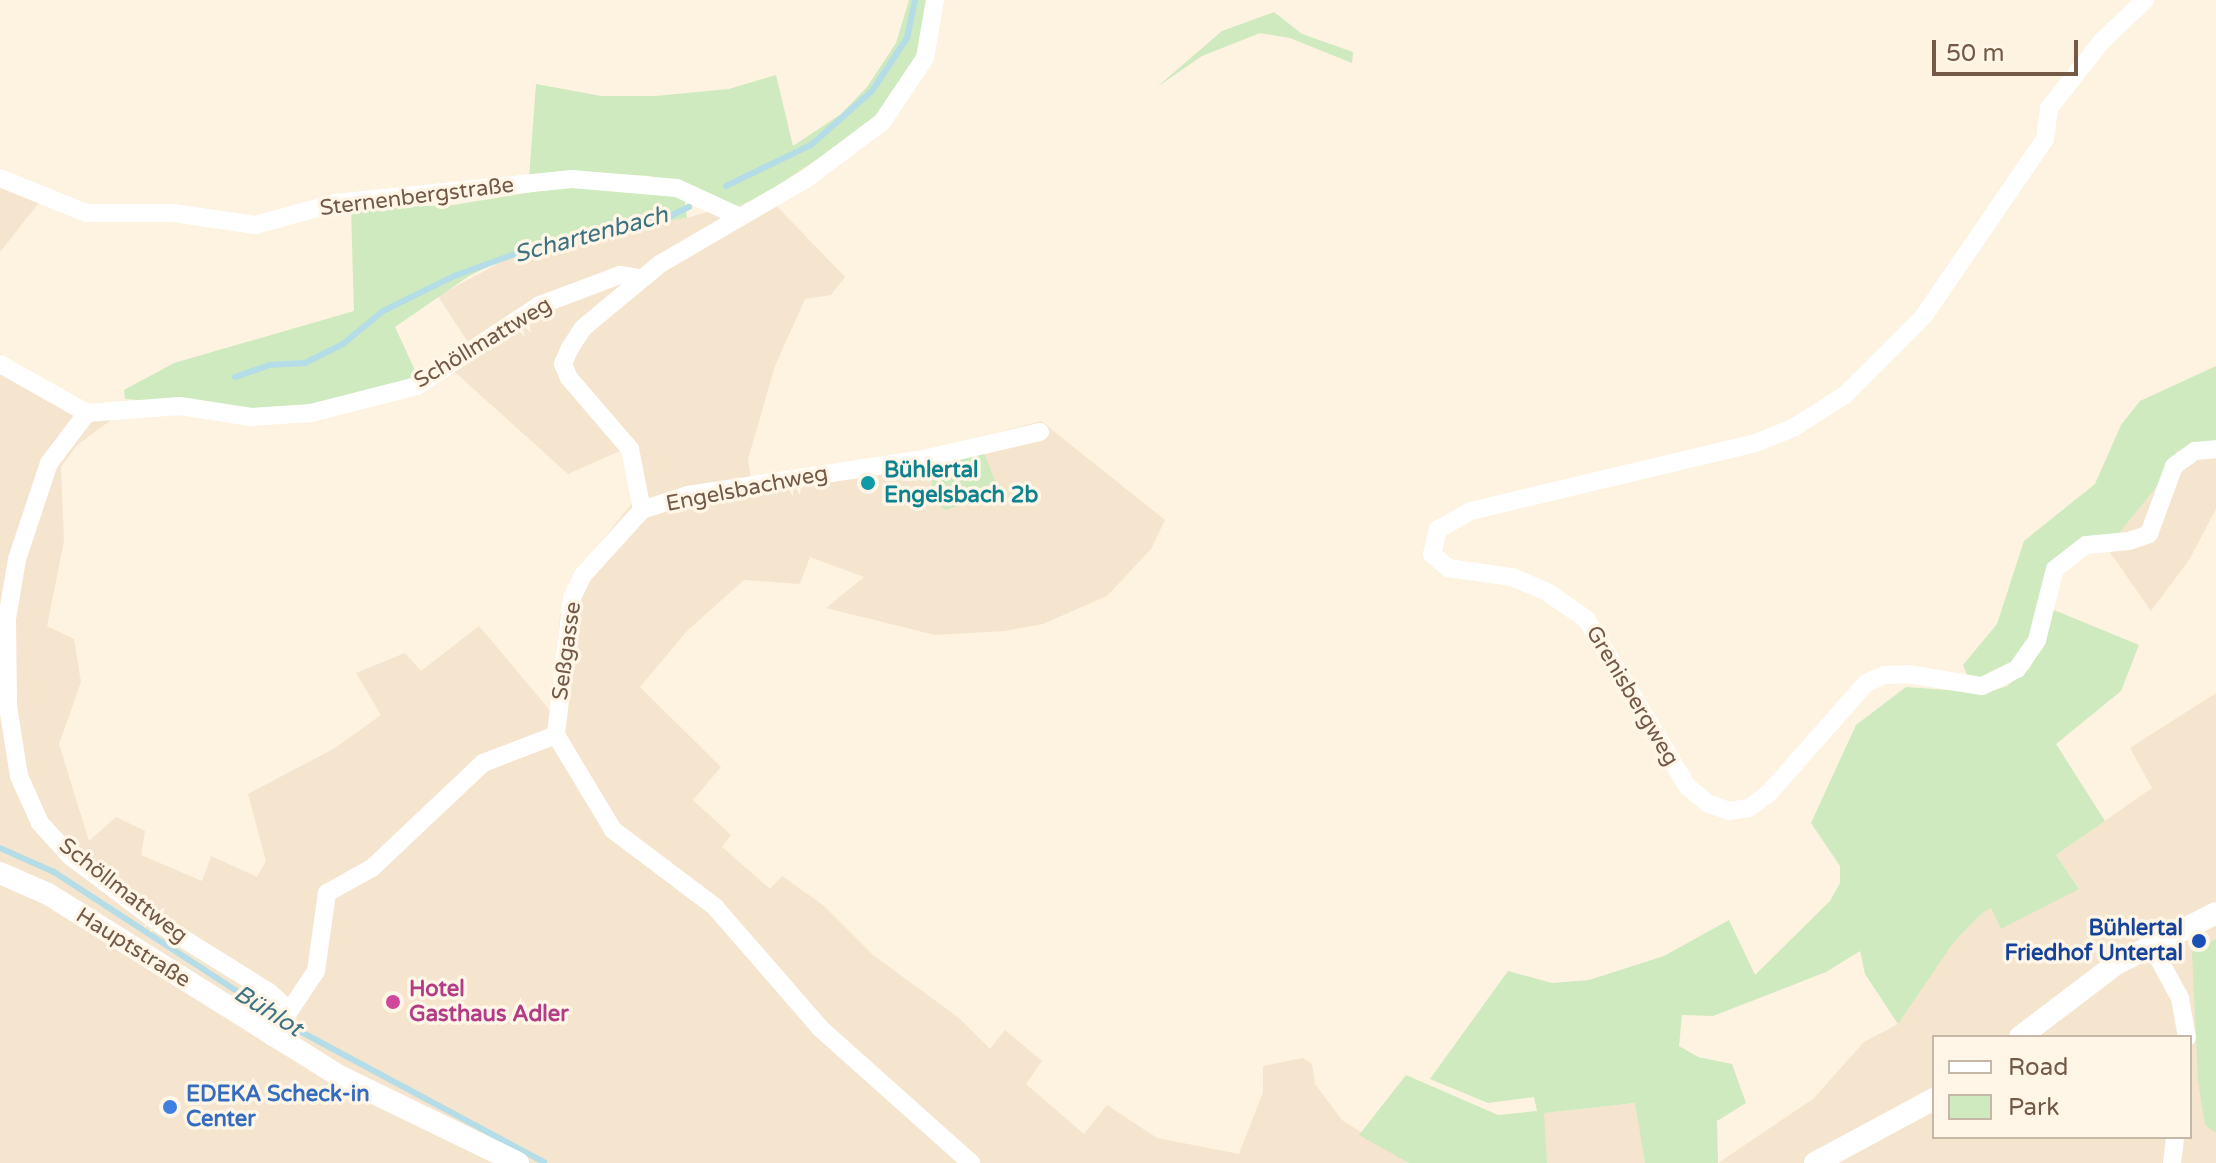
<!DOCTYPE html>
<html>
<head>
<meta charset="utf-8">
<style>
  body { margin:0 }
  #map { position:relative; width:2216px; height:1163px; overflow:hidden; background:#fdf3e0; font-family:"Varela Round",sans-serif }
  div>[style] { position:absolute }
  .residential>* { inset:0; background:#f5e5ce }
  .green>* { inset:0; background:#ceeabe }
  .stream>* { height:6px; margin:-3px; padding:0 3px; transform-origin:3px; border-radius:3px; background:#b4dde7 }
  .minor>* { height:18px; margin:-9px; padding:0 9px; transform-origin:9px; border-radius:9px; background:#fff }
  .tertiary>* { height:22px; margin:-11px; padding:0 11px; transform-origin:11px; border-radius:11px; background:#fff }
  .dots>* { width:22px; height:22px; translate:-50% -50%; box-sizing:border-box; border:4px solid #fff6e7; border-radius:50% }
  span { translate:-50% -50%; white-space:nowrap; text-align:center; line-height:1.15; -webkit-text-stroke:7px #fff6e7; paint-order:stroke }
  .street-label { font-size:22px; color:#745947 }
  .culture-label { font-size:22px; color:#0d838f; font-weight:700 }
  .left { translate:0 -50%; text-align:left }
  .transit-label { font-size:22px; color:#164399; font-weight:700 }
  .right { translate:-100% -50%; text-align:right }
  .hotel-label { font-size:22px; color:#b23c85; font-weight:700 }
  .shop-label { font-size:22px; color:#366cbe; font-weight:700 }
  .water-label { font-size:24px; color:#3d7382; font-style:italic }
  .legend { position:absolute; left:1932px; top:1035px; width:260px; height:104px; box-sizing:border-box; background:#fff6e7; border:2px solid #c7b7a7; margin:0; padding:10px 14px; list-style:none; font-size:24px; color:#745947 }
  .legend li { display:flex; align-items:center; gap:16px; height:40px }
  .legend b { width:40px; border:2px solid #c7b7a7 }
  .scale { position:absolute; left:1932px; top:40px; width:146px; height:36px; box-sizing:border-box; border:4px solid #745947; border-top:0; padding-left:10px; font-size:24px; line-height:28px; white-space:nowrap; color:#745947; -webkit-text-stroke:6px #fff6e7; paint-order:stroke }
</style>
</head>
<body>
<div id="map">
  <div class="residential">
    <i style="clip-path:polygon(0 179px,41px 200px,0 252px)"></i>
    <i style="clip-path:polygon(765px 194px,845px 277px,831px 295px,805px 299px,775px 366px,748px 459px,751px 480px,926px 452px,1041px 421px,1165px 520px,1151px 549px,1107px 596px,1043px 624px,1004px 631px,935px 635px,826px 608px,864px 577px,810px 557px,800px 584px,744px 580px,687px 631px,640px 687px,721px 767px,693px 800px,731px 835px,722px 847px,770px 889px,782px 876px,823px 905px,873px 955px,959px 1018px,990px 1049px,1005px 1030px,1042px 1061px,1026px 1084px,1084px 1134px,1107px 1105px,1157px 1138px,1239px 1154px,1263px 1092px,1263px 1066px,1303px 1058px,1312px 1064px,1315px 1084px,1342px 1120px,1409px 1163px,0 1163px,0 354px,71px 398px,118px 415px,77px 445px,61px 467px,64px 541px,47px 626px,74px 639px,81px 682px,59px 744px,89px 841px,116px 817px,145px 831px,141px 855px,202px 881px,211px 856px,257px 877px,266px 861px,248px 794px,335px 748px,381px 715px,356px 673px,405px 653px,421px 671px,479px 626px,553px 714px,560px 615px,576px 574px,631px 504px,632px 480px,622px 450px,568px 474px,447px 365px,471px 347px,438px 296px,542px 240px,687px 218px)"></i>
    <i style="clip-path:polygon(2216px 442px,2216px 509px,2189px 560px,2151px 611px,2107px 548px,2158px 485px,2177px 450px)"></i>
    <i style="clip-path:polygon(evenodd,2216px 693px,2216px 1163px,1718px 1163px,1813px 1099px,1864px 1042px,1898px 1024px,1954px 942px,1982px 913px,1991px 907px,2001px 929px,2079px 888px,2056px 855px,2152px 788px,2130px 748px,2216px 693px,1934px 1037px,2190px 1037px,2190px 1137px,1934px 1137px,1934px 1037px)"></i>
    <i style="clip-path:polygon(1636px 1103px,1645px 1163px,1547px 1163px,1543px 1113px)"></i>
  </div>
  <div class="green">
    <i style="clip-path:polygon(909px 0,928px 0,922px 41px,911px 73px,889px 104px,861px 130px,765px 194px,738px 206px,650px 176px,572px 171px,529px 178px,536px 84px,601px 96px,655px 96px,729px 89px,776px 75px,793px 146px,841px 114px,867px 87px,896px 43px)"></i>
    <i style="clip-path:polygon(1274px 12px,1302px 34px,1353px 52px,1352px 63px,1290px 38px,1260px 33px,1202px 56px,1157px 87px,1222px 31px)"></i>
    <i style="clip-path:polygon(576px 185px,684px 197px,687px 218px,542px 240px,469px 276px,395px 327px,419px 379px,357px 396px,274px 410px,125px 399px,124px 390px,174px 363px,354px 311px,351px 209px,453px 205px)"></i>
    <i style="clip-path:polygon(2216px 366px,2216px 442px,2177px 451px,2158px 485px,2116px 537px,2078px 543px,2017px 660px,1988px 678px,1968px 677px,1963px 665px,1997px 624px,2024px 541px,2095px 484px,2121px 425px,2140px 401px)"></i>
    <i style="clip-path:polygon(984px 453px,1000px 493px,946px 510px,941px 507px,933px 494px,931px 468px,936px 462px)"></i>
    <i style="clip-path:polygon(2049px 608px,2139px 645px,2121px 691px,2056px 744px,2105px 821px,2056px 855px,2079px 889px,2001px 929px,1991px 908px,1982px 913px,1954px 942px,1898px 1024px,1865px 974px,1860px 951px,1826px 972px,1713px 1016px,1682px 1015px,1679px 1046px,1698px 1057px,1732px 1064px,1746px 1103px,1717px 1121px,1718px 1163px,1645px 1163px,1635px 1103px,1544px 1113px,1547px 1163px,1409px 1163px,1359px 1135px,1406px 1075px,1498px 1115px,1537px 1111px,1534px 1097px,1488px 1103px,1430px 1079px,1508px 971px,1552px 983px,1589px 980px,1664px 956px,1729px 920px,1755px 975px,1830px 901px,1840px 883px,1840px 866px,1811px 823px,1856px 725px,1906px 687px,1987px 693px,2007px 686px,2029px 669px,2043px 645px)"></i>
    <i style="clip-path:polygon(2216px 939px,2216px 1133px,2205px 1125px,2198px 1081px,2192px 952px)"></i>
  </div>
  <div class="stream">
    <i style="left:726px;top:186px;width:94px;rotate:-25.8deg"></i>
    <i style="left:811px;top:145px;width:81px;rotate:-41.5deg"></i>
    <i style="left:872px;top:91px;width:64px;rotate:-56.6deg"></i>
    <i style="left:907px;top:38px;width:39px;rotate:-78deg"></i>
    <i style="left:235px;top:377px;width:36px;rotate:-19deg"></i>
    <i style="left:269px;top:365px;width:36px;rotate:-3deg"></i>
    <i style="left:305px;top:363px;width:42px;rotate:-26.6deg"></i>
    <i style="left:343px;top:344px;width:52px;rotate:-39.5deg"></i>
    <i style="left:383px;top:311px;width:79px;rotate:-26.2deg"></i>
    <i style="left:454px;top:276px;width:95px;rotate:-19.8deg"></i>
    <i style="left:543px;top:244px;width:124px;rotate:-11.7deg"></i>
    <i style="left:664px;top:219px;width:28px;rotate:-26deg"></i>
    <i style="left:0;top:848px;width:59px;rotate:24deg"></i>
    <i style="left:54px;top:872px;width:284px;rotate:33.1deg"></i>
    <i style="left:292px;top:1027px;width:286px;rotate:28.2deg"></i>
  </div>
  <div class="minor">
    <i style="left:935px;top:0;width:59px;rotate:99.8deg"></i>
    <i style="left:925px;top:58px;width:77px;rotate:123.9deg"></i>
    <i style="left:882px;top:122px;width:95px;rotate:143.1deg"></i>
    <i style="left:806px;top:179px;width:169px;rotate:149.8deg"></i>
    <i style="left:660px;top:264px;width:100px;rotate:140.3deg"></i>
    <i style="left:583px;top:328px;width:24px;rotate:123deg"></i>
    <i style="left:570px;top:348px;width:17px;rotate:114deg"></i>
    <i style="left:563px;top:364px;width:15px;rotate:67deg"></i>
    <i style="left:569px;top:378px;width:94px;rotate:49.3deg"></i>
    <i style="left:630px;top:449px;width:62px;rotate:78.9deg"></i>
    <i style="left:642px;top:510px;width:88px;rotate:132.2deg"></i>
    <i style="left:583px;top:575px;width:25px;rotate:116deg"></i>
    <i style="left:572px;top:598px;width:138px;rotate:96.7deg"></i>
    <i style="left:556px;top:735px;width:111px;rotate:59deg"></i>
    <i style="left:613px;top:830px;width:128px;rotate:37deg"></i>
    <i style="left:715px;top:907px;width:160px;rotate:49deg"></i>
    <i style="left:820px;top:1028px;width:203px;rotate:41.8deg"></i>
    <i style="left:2145px;top:0;width:59px;rotate:136.4deg"></i>
    <i style="left:2102px;top:41px;width:85px;rotate:128.3deg"></i>
    <i style="left:2049px;top:108px;width:31px;rotate:97deg"></i>
    <i style="left:2045px;top:139px;width:214px;rotate:124.4deg"></i>
    <i style="left:1924px;top:316px;width:112px;rotate:135deg"></i>
    <i style="left:1845px;top:395px;width:62px;rotate:147.6deg"></i>
    <i style="left:1793px;top:428px;width:40px;rotate:158deg"></i>
    <i style="left:1756px;top:443px;width:293px;rotate:166.6deg"></i>
    <i style="left:1471px;top:511px;width:38px;rotate:151deg"></i>
    <i style="left:1438px;top:529px;width:26px;rotate:103deg"></i>
    <i style="left:1432px;top:554px;width:21px;rotate:41deg"></i>
    <i style="left:1448px;top:568px;width:65px;rotate:8deg"></i>
    <i style="left:1512px;top:577px;width:38px;rotate:23deg"></i>
    <i style="left:1547px;top:592px;width:47px;rotate:34.7deg"></i>
    <i style="left:1586px;top:619px;width:195px;rotate:58.8deg"></i>
    <i style="left:1687px;top:786px;width:26px;rotate:40deg"></i>
    <i style="left:1707px;top:803px;width:23px;rotate:20deg"></i>
    <i style="left:1729px;top:811px;width:20px;rotate:-9deg"></i>
    <i style="left:1749px;top:808px;width:26px;rotate:-37deg"></i>
    <i style="left:1770px;top:792px;width:145px;rotate:-48.6deg"></i>
    <i style="left:1866px;top:683px;width:20px;rotate:-24deg"></i>
    <i style="left:1884px;top:675px;width:23px;rotate:-2deg"></i>
    <i style="left:1907px;top:674px;width:76px;rotate:9.1deg"></i>
    <i style="left:1982px;top:686px;width:39px;rotate:-26deg"></i>
    <i style="left:2017px;top:669px;width:35px;rotate:-55deg"></i>
    <i style="left:2037px;top:640px;width:73px;rotate:-75.8deg"></i>
    <i style="left:2055px;top:569px;width:39px;rotate:-38deg"></i>
    <i style="left:2086px;top:545px;width:43px;rotate:-5.3deg"></i>
    <i style="left:2129px;top:541px;width:21px;rotate:-19deg"></i>
    <i style="left:2149px;top:534px;width:72px;rotate:-69.8deg"></i>
    <i style="left:2174px;top:466px;width:26px;rotate:-36deg"></i>
    <i style="left:2195px;top:451px;width:21px;rotate:-5deg"></i>
    <i style="left:0;top:178px;width:93px;rotate:22.1deg"></i>
    <i style="left:86px;top:213px;width:87px"></i>
    <i style="left:173px;top:213px;width:83px;rotate:8.3deg"></i>
    <i style="left:255px;top:225px;width:83px;rotate:-15.4deg"></i>
    <i style="left:335px;top:203px;width:238px;rotate:-5.8deg"></i>
    <i style="left:572px;top:179px;width:105px;rotate:4.9deg"></i>
    <i style="left:677px;top:188px;width:69px;rotate:24.7deg"></i>
    <i style="left:0;top:364px;width:100px;rotate:29.4deg"></i>
    <i style="left:87px;top:413px;width:93px;rotate:-4.3deg"></i>
    <i style="left:180px;top:406px;width:72px;rotate:8.8deg"></i>
    <i style="left:251px;top:417px;width:60px;rotate:-3.8deg"></i>
    <i style="left:311px;top:413px;width:109px;rotate:-14.3deg"></i>
    <i style="left:417px;top:386px;width:147px;rotate:-33.4deg"></i>
    <i style="left:540px;top:305px;width:85px;rotate:-20.6deg"></i>
    <i style="left:620px;top:275px;width:20px;rotate:9deg"></i>
    <i style="left:87px;top:413px;width:63px;rotate:127.2deg"></i>
    <i style="left:49px;top:463px;width:101px;rotate:108.4deg"></i>
    <i style="left:17px;top:559px;width:61px;rotate:99.5deg"></i>
    <i style="left:7px;top:619px;width:88px;rotate:89.3deg"></i>
    <i style="left:8px;top:707px;width:70px;rotate:80.9deg"></i>
    <i style="left:19px;top:776px;width:51px;rotate:65.9deg"></i>
    <i style="left:40px;top:823px;width:45px;rotate:47.7deg"></i>
    <i style="left:70px;top:856px;width:116px;rotate:37deg"></i>
    <i style="left:163px;top:926px;width:125px;rotate:31.9deg"></i>
    <i style="left:269px;top:992px;width:27px;rotate:42deg"></i>
    <i style="left:642px;top:510px;width:48px;rotate:-18.1deg"></i>
    <i style="left:688px;top:495px;width:239px;rotate:-8.7deg"></i>
    <i style="left:924px;top:459px;width:119px;rotate:-13.1deg"></i>
    <i style="left:2151px;top:945px;width:60px;rotate:61.3deg"></i>
    <i style="left:2180px;top:998px;width:40px;rotate:80deg"></i>
    <i style="left:272px;top:1037px;width:79px;rotate:-56.3deg"></i>
    <i style="left:316px;top:971px;width:79px;rotate:-82deg"></i>
    <i style="left:327px;top:893px;width:51px;rotate:-29.1deg"></i>
    <i style="left:372px;top:868px;width:153px;rotate:-43.4deg"></i>
    <i style="left:483px;top:763px;width:78px;rotate:-21deg"></i>
    <i style="left:2172px;top:1163px;width:26px;rotate:-83deg"></i>
  </div>
  <div class="tertiary">
    <i style="left:0;top:873px;width:52px;rotate:23.6deg"></i>
    <i style="left:48px;top:894px;width:343px;rotate:32deg"></i>
    <i style="left:339px;top:1076px;width:199px;rotate:25.9deg"></i>
    <i style="left:2020px;top:1037px;width:121px;rotate:-37.2deg"></i>
    <i style="left:2116px;top:964px;width:112px;rotate:-27deg"></i>
    <i style="left:1815px;top:1163px;width:135px;rotate:-28.3deg"></i>
  </div>
  <div class="dots">
    <i style="left:868px;top:483px;background:#0f9aa8"></i>
    <i style="left:2199px;top:941px;background:#1a4fb4"></i>
    <i style="left:393px;top:1002px;background:#d1479c"></i>
    <i style="left:170px;top:1107px;background:#3f7fe0"></i>
  </div>
  <div class="street-label">
    <span style="left:417px;top:197px;rotate:-7deg">Sternenbergstraße</span>
    <span style="left:483px;top:343px;rotate:-31deg">Schöllmattweg</span>
    <span style="left:747px;top:489px;rotate:-11deg">Engelsbachweg</span>
    <span style="left:567px;top:651px;rotate:-82deg">Seßgasse</span>
    <span style="left:1632px;top:696px;rotate:59deg">Grenisbergweg</span>
    <span style="left:123px;top:891px;rotate:38deg">Schöllmattweg</span>
    <span style="left:133px;top:948px;rotate:32deg">Hauptstraße</span>
  </div>
  <div class="culture-label">
    <span class="left" style="left:884px;top:483px">Bühlertal<br>Engelsbach 2b</span>
  </div>
  <div class="transit-label">
    <span class="right" style="left:2183px;top:941px">Bühlertal<br>Friedhof Untertal</span>
  </div>
  <div class="hotel-label">
    <span class="left" style="left:409px;top:1002px">Hotel<br>Gasthaus Adler</span>
  </div>
  <div class="shop-label">
    <span class="left" style="left:186px;top:1107px">EDEKA Scheck-in<br>Center</span>
  </div>
  <div class="water-label">
    <span style="left:591px;top:235px;rotate:-15deg">Schartenbach</span>
    <span style="left:268px;top:1011px;rotate:32deg">Bühlot</span>
  </div>
  <ul class="legend">
  <li><b style="height:10px;background:#fff"></b>Road</li>
  <li><b style="height:22px;background:#ceeabe"></b>Park</li>
  </ul>
  <div class="scale">50 m</div>
</div>
</body>
</html>
